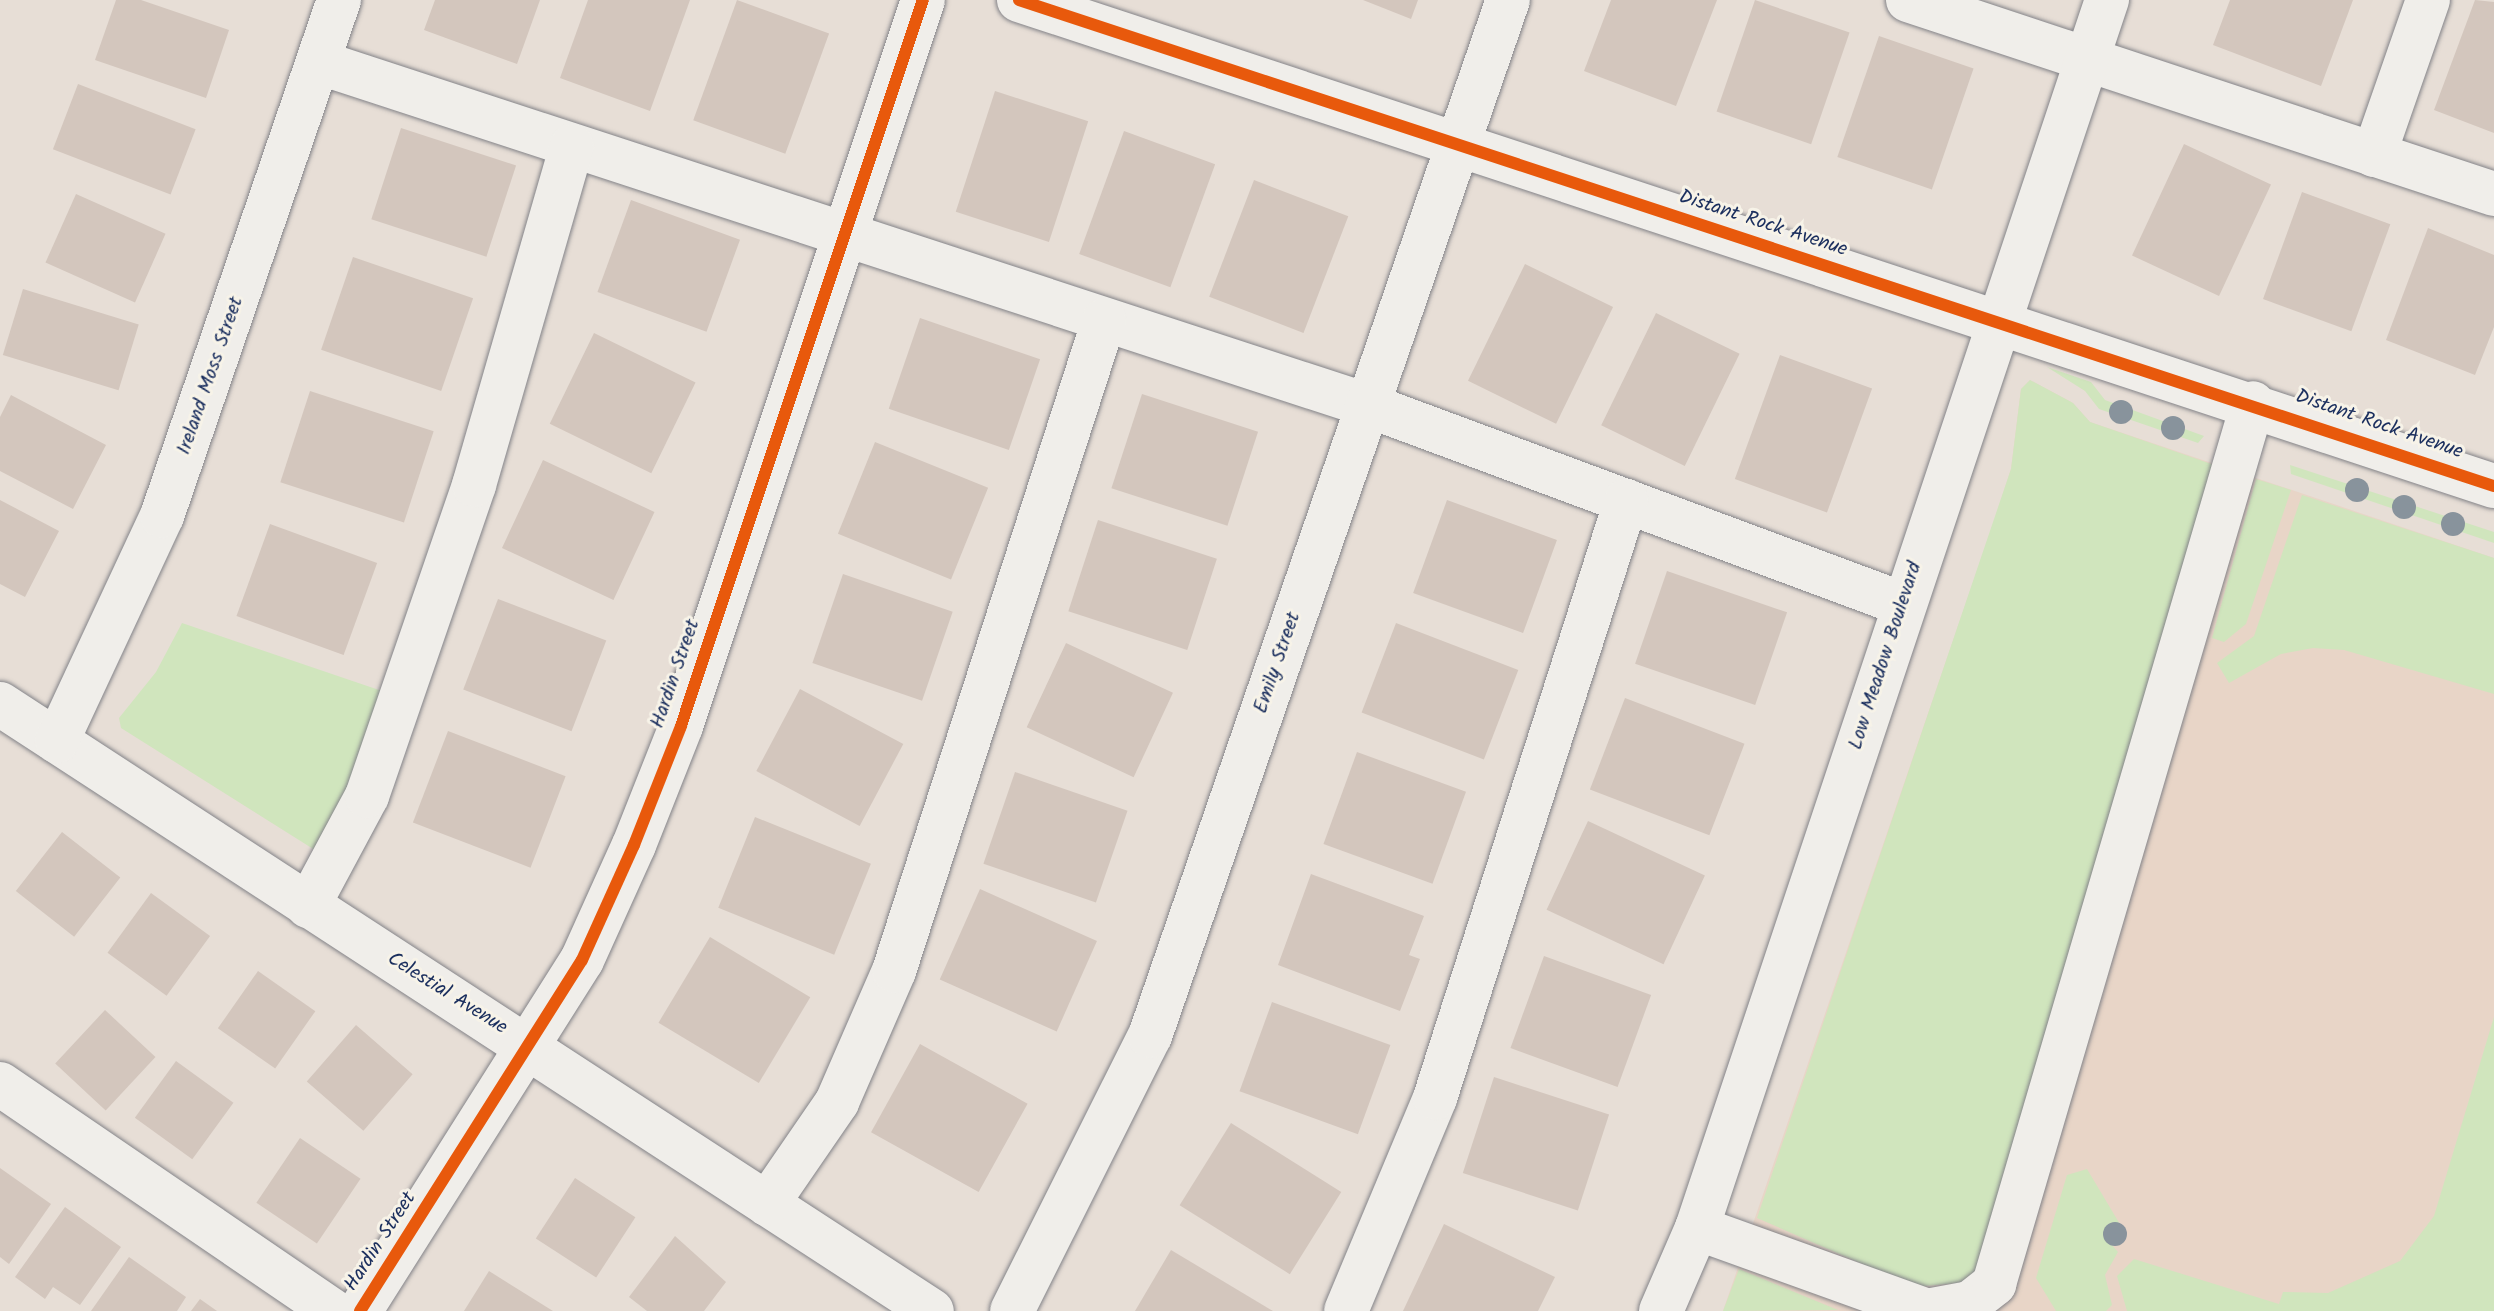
<!DOCTYPE html>
<html>
<head>
<meta charset="utf-8">
<style>
  body { margin:0 }
  #map { position:relative; width:2494px; height:1311px; overflow:hidden; background:#e7ded6; font-family:Kalam,sans-serif }
  div>[style] { position:absolute }
  .built>* { inset:0; background:#e8d5c7 }
  .green>* { inset:0; background:#d0e5bd }
  .building>* { inset:0; background:#d3c6bd; transform-origin:0 0 }
  .roads { filter:drop-shadow(0 0 2px #838388) drop-shadow(0 0 2px #838388) }
  .minor>* { height:44px; margin:-22px; padding:0 22px; transform-origin:22px; border-radius:22px; background:#f0eeea }
  .cycleway>* { height:12px; margin:-6px; padding:0 6px; transform-origin:6px; border-radius:6px; background:#e8590c }
  .trees>* { width:24px; height:24px; margin:-12px; border-radius:50%; background:#88939c }
  span { translate:-50% -50%; white-space:nowrap; text-align:center; line-height:1.15; -webkit-text-stroke:6px #f7f3e8; paint-order:stroke }
  .street-label { font-size:20px; color:#1b2f5e }
</style>
</head>
<body>
<div id="map">
  <div class="built">
    <i style="clip-path:polygon(2030px 380px,2073px 403px,2090px 422px,2494px 558px,2494px 1311px,1723px 1311px,1992px 527px,2011px 469px,2021px 389px)"></i>
  </div>
  <div class="green">
    <i style="clip-path:polygon(2047px 367px,2091px 382px,2105px 400px,2204px 436px,2198px 443px,2099px 409px,2085px 391px)"></i>
    <i style="clip-path:polygon(2030px 380px,2073px 403px,2090px 422px,2223px 468px,1996px 1237px,1969px 1282px,1915px 1287px,1757px 1218px,2011px 469px,2021px 389px)"></i>
    <i style="clip-path:polygon(2290px 465px,2494px 532px,2494px 543px,2291px 474px)"></i>
    <i style="clip-path:polygon(2256px 479px,2291px 490px,2246px 624px,2224px 642px,2212px 638px)"></i>
    <i style="clip-path:polygon(2302px 495px,2494px 558px,2494px 694px,2344px 650px,2313px 648px,2281px 654px,2229px 683px,2217px 663px,2254px 636px)"></i>
    <i style="clip-path:polygon(182px 623px,382px 691px,365px 748px,318px 852px,121px 728px,119px 718px,156px 672px)"></i>
    <i style="clip-path:polygon(2494px 1017px,2494px 1311px,2127px 1311px,2117px 1276px,2134px 1259px,2279px 1304px,2283px 1292px,2328px 1293px,2400px 1261px,2434px 1216px)"></i>
    <i style="clip-path:polygon(2087px 1169px,2124px 1231px,2112px 1245px,2118px 1252px,2105px 1275px,2112px 1305px,2106px 1311px,2056px 1311px,2036px 1278px,2067px 1175px)"></i>
    <i style="clip-path:polygon(1739px 1269px,1838px 1310px,1723px 1311px)"></i>
  </div>
  <div class="building">
    <i style="clip-path:polygon(116px 0,141px 0,229px 30px,206px 98px,95px 60px)"></i>
    <i style="clip-path:polygon(435px 0,540px 0,517px 64px,424px 30px)"></i>
    <i style="clip-path:polygon(588px 0,690px 0,650px 111px,560px 78px)"></i>
    <i style="left:737px;top:0;width:98px;height:128px;rotate:20deg"></i>
    <i style="clip-path:polygon(1363px 0,1418px 0,1411px 19px)"></i>
    <i style="clip-path:polygon(1611px 0,1717px 0,1676px 106px,1584px 71px)"></i>
    <i style="left:1755px;top:0;width:100px;height:118px;rotate:19deg"></i>
    <i style="clip-path:polygon(2230px 0,2353px 0,2321px 86px,2213px 45px)"></i>
    <i style="clip-path:polygon(2475px 0,2494px 2px,2494px 133px,2434px 110px)"></i>
    <i style="left:1879px;top:36px;width:100px;height:128px;rotate:19deg"></i>
    <i style="left:78px;top:84px;width:126px;height:70px;rotate:21deg"></i>
    <i style="left:995px;top:91px;width:98px;height:127px;rotate:18deg"></i>
    <i style="left:401px;top:128px;width:121px;height:96px;rotate:18deg"></i>
    <i style="left:1124px;top:131px;width:97px;height:131px;rotate:20deg"></i>
    <i style="left:2184px;top:144px;width:96px;height:123px;rotate:25deg"></i>
    <i style="left:1254px;top:180px;width:101px;height:125px;rotate:21deg"></i>
    <i style="left:2302px;top:192px;width:94px;height:114px;rotate:20deg"></i>
    <i style="left:76px;top:194px;width:98px;height:75px;rotate:24deg"></i>
    <i style="left:631px;top:200px;width:116px;height:98px;rotate:20deg"></i>
    <i style="clip-path:polygon(2428px 228px,2494px 255px,2494px 327px,2475px 375px,2386px 340px)"></i>
    <i style="left:353px;top:257px;width:127px;height:98px;rotate:19deg"></i>
    <i style="left:1525px;top:264px;width:98px;height:130px;rotate:26deg"></i>
    <i style="left:23px;top:289px;width:121px;height:69px;rotate:17deg"></i>
    <i style="left:1656px;top:313px;width:93px;height:125px;rotate:26deg"></i>
    <i style="left:920px;top:318px;width:127px;height:96px;rotate:19deg"></i>
    <i style="left:594px;top:333px;width:113px;height:101px;rotate:26deg"></i>
    <i style="left:1780px;top:355px;width:98px;height:132px;rotate:20deg"></i>
    <i style="left:310px;top:391px;width:130px;height:96px;rotate:18deg"></i>
    <i style="left:1142px;top:394px;width:122px;height:99px;rotate:18deg"></i>
    <i style="clip-path:polygon(11px 395px,106px 445px,73px 509px,0 471px,0 417px)"></i>
    <i style="left:875px;top:442px;width:122px;height:99px;rotate:22deg"></i>
    <i style="left:543px;top:460px;width:123px;height:97px;rotate:25deg"></i>
    <i style="clip-path:polygon(0 500px,59px 531px,25px 597px,0 584px)"></i>
    <i style="left:1447px;top:500px;width:117px;height:99px;rotate:20deg"></i>
    <i style="left:1098px;top:520px;width:125px;height:96px;rotate:18deg"></i>
    <i style="left:270px;top:524px;width:114px;height:98px;rotate:20deg"></i>
    <i style="left:1667px;top:571px;width:127px;height:98px;rotate:19deg"></i>
    <i style="left:843px;top:574px;width:116px;height:94px;rotate:19deg"></i>
    <i style="left:498px;top:599px;width:116px;height:97px;rotate:21deg"></i>
    <i style="left:1396px;top:623px;width:131px;height:96px;rotate:21deg"></i>
    <i style="left:1066px;top:643px;width:118px;height:93px;rotate:25deg"></i>
    <i style="left:800px;top:689px;width:117px;height:93px;rotate:28deg"></i>
    <i style="left:1625px;top:698px;width:128px;height:98px;rotate:21deg"></i>
    <i style="left:448px;top:731px;width:126px;height:98px;rotate:21deg"></i>
    <i style="left:1357px;top:752px;width:116px;height:98px;rotate:20deg"></i>
    <i style="left:1015px;top:772px;width:119px;height:97px;rotate:19deg"></i>
    <i style="left:755px;top:817px;width:125px;height:98px;rotate:22deg"></i>
    <i style="left:1588px;top:821px;width:129px;height:98px;rotate:25deg"></i>
    <i style="left:62px;top:832px;width:74px;height:75px;rotate:38deg"></i>
    <i style="clip-path:polygon(1311px 874px,1424px 916px,1409px 955px,1420px 959px,1400px 1011px,1278px 965px)"></i>
    <i style="left:980px;top:889px;width:128px;height:99px;rotate:24deg"></i>
    <i style="left:151px;top:893px;width:73px;height:74px;rotate:36deg"></i>
    <i style="left:710px;top:937px;width:117px;height:100px;rotate:31deg"></i>
    <i style="left:1544px;top:956px;width:114px;height:98px;rotate:20deg"></i>
    <i style="left:258px;top:971px;width:70px;height:70px;rotate:35deg"></i>
    <i style="left:1272px;top:1002px;width:126px;height:95px;rotate:20deg"></i>
    <i style="left:105px;top:1010px;width:69px;height:73px;rotate:43deg"></i>
    <i style="left:356px;top:1025px;width:75px;height:75px;rotate:41deg"></i>
    <i style="left:920px;top:1044px;width:123px;height:101px;rotate:29deg"></i>
    <i style="left:176px;top:1061px;width:71px;height:70px;rotate:36deg"></i>
    <i style="left:1494px;top:1077px;width:121px;height:101px;rotate:18deg"></i>
    <i style="left:1231px;top:1123px;width:130px;height:97px;rotate:32deg"></i>
    <i style="left:300px;top:1138px;width:73px;height:78px;rotate:34deg"></i>
    <i style="clip-path:polygon(0 1168px,51px 1204px,9px 1264px,0 1257px)"></i>
    <i style="left:575px;top:1178px;width:72px;height:72px;rotate:33deg"></i>
    <i style="clip-path:polygon(65px 1207px,121px 1247px,80px 1305px,53px 1287px,45px 1299px,15px 1277px)"></i>
    <i style="clip-path:polygon(1444px 1224px,1555px 1277px,1538px 1311px,1403px 1311px)"></i>
    <i style="clip-path:polygon(675px 1236px,726px 1282px,704px 1311px,647px 1311px,629px 1297px)"></i>
    <i style="clip-path:polygon(1171px 1250px,1273px 1311px,1135px 1311px)"></i>
    <i style="clip-path:polygon(129px 1257px,186px 1297px,177px 1311px,91px 1311px)"></i>
    <i style="clip-path:polygon(489px 1271px,553px 1311px,464px 1311px)"></i>
    <i style="clip-path:polygon(200px 1299px,217px 1311px,191px 1311px)"></i>
  </div>
  <div class="roads">
    <div class="minor">
      <i style="left:1019px;top:0;width:1553px;rotate:18.24deg"></i>
      <i style="left:1908px;top:0;width:617px;rotate:18.32deg"></i>
      <i style="left:318px;top:62px;width:1104px;rotate:18.11deg"></i>
      <i style="left:1367px;top:405px;width:572px;rotate:20.37deg"></i>
      <i style="left:2374px;top:155px;width:164px;rotate:-70.8deg"></i>
      <i style="left:0;top:704px;width:1112px;rotate:33.08deg"></i>
      <i style="left:57px;top:741px;width:248px;rotate:-65deg"></i>
      <i style="left:162px;top:516px;width:546px;rotate:-71.07deg"></i>
      <i style="left:308px;top:906px;width:125px;rotate:-61.8deg"></i>
      <i style="left:367px;top:796px;width:329px;rotate:-71deg"></i>
      <i style="left:474px;top:485px;width:353px;rotate:-73.9deg"></i>
      <i style="left:0;top:1084px;width:403px;rotate:34.3deg"></i>
      <i style="left:767px;top:1204px;width:124px;rotate:-55.5deg"></i>
      <i style="left:837px;top:1102px;width:143px;rotate:-66.5deg"></i>
      <i style="left:894px;top:971px;width:684px;rotate:-72.12deg"></i>
      <i style="left:1697px;top:1228px;width:245px;rotate:19.8deg"></i>
      <i style="left:1927px;top:1311px;width:44px;rotate:-10.5deg"></i>
      <i style="left:1970px;top:1303px;width:31px;rotate:-38deg"></i>
      <i style="left:1994px;top:1284px;width:918px;rotate:-73.62deg"></i>
      <i style="left:360px;top:1311px;width:415px;rotate:-57.7deg"></i>
      <i style="left:582px;top:960px;width:126px;rotate:-65.7deg"></i>
      <i style="left:634px;top:845px;width:128px;rotate:-68.4deg"></i>
      <i style="left:681px;top:726px;width:765px;rotate:-71.57deg"></i>
      <i style="left:1012px;top:1311px;width:308px;rotate:-63.4deg"></i>
      <i style="left:1150px;top:1036px;width:1096px;rotate:-70.94deg"></i>
      <i style="left:1346px;top:1311px;width:231px;rotate:-67.3deg"></i>
      <i style="left:1435px;top:1098px;width:627px;rotate:-72.26deg"></i>
      <i style="left:1661px;top:1311px;width:90px;rotate:-66.6deg"></i>
      <i style="left:1697px;top:1228px;width:1295px;rotate:-71.54deg"></i>
    </div>
  </div>
  <div class="cycleway">
    <i style="left:1019px;top:0;width:1553px;rotate:18.24deg"></i>
    <i style="left:360px;top:1311px;width:415px;rotate:-57.7deg"></i>
    <i style="left:582px;top:960px;width:126px;rotate:-65.7deg"></i>
    <i style="left:634px;top:845px;width:128px;rotate:-68.4deg"></i>
    <i style="left:681px;top:726px;width:765px;rotate:-71.57deg"></i>
  </div>
  <div class="trees">
    <i style="left:2121px;top:412px"></i>
    <i style="left:2173px;top:428px"></i>
    <i style="left:2357px;top:490px"></i>
    <i style="left:2404px;top:507px"></i>
    <i style="left:2453px;top:524px"></i>
    <i style="left:2115px;top:1234px"></i>
  </div>
  <div class="street-label">
    <span style="left:1763px;top:224px;rotate:18deg">Distant Rock Avenue</span>
    <span style="left:211px;top:376px;rotate:-71deg">Ireland Moss Street</span>
    <span style="left:2379px;top:425px;rotate:19deg">Distant Rock Avenue</span>
    <span style="left:1886px;top:656px;rotate:-72deg">Low Meadow Boulevard</span>
    <span style="left:1278px;top:663px;rotate:-71deg">Emily Street</span>
    <span style="left:676px;top:674px;rotate:-71deg">Hardin Street</span>
    <span style="left:447px;top:994px;rotate:32deg">Celestial Avenue</span>
    <span style="left:381px;top:1242px;rotate:-57deg">Hardin Street</span>
  </div>
</div>
</body>
</html>
